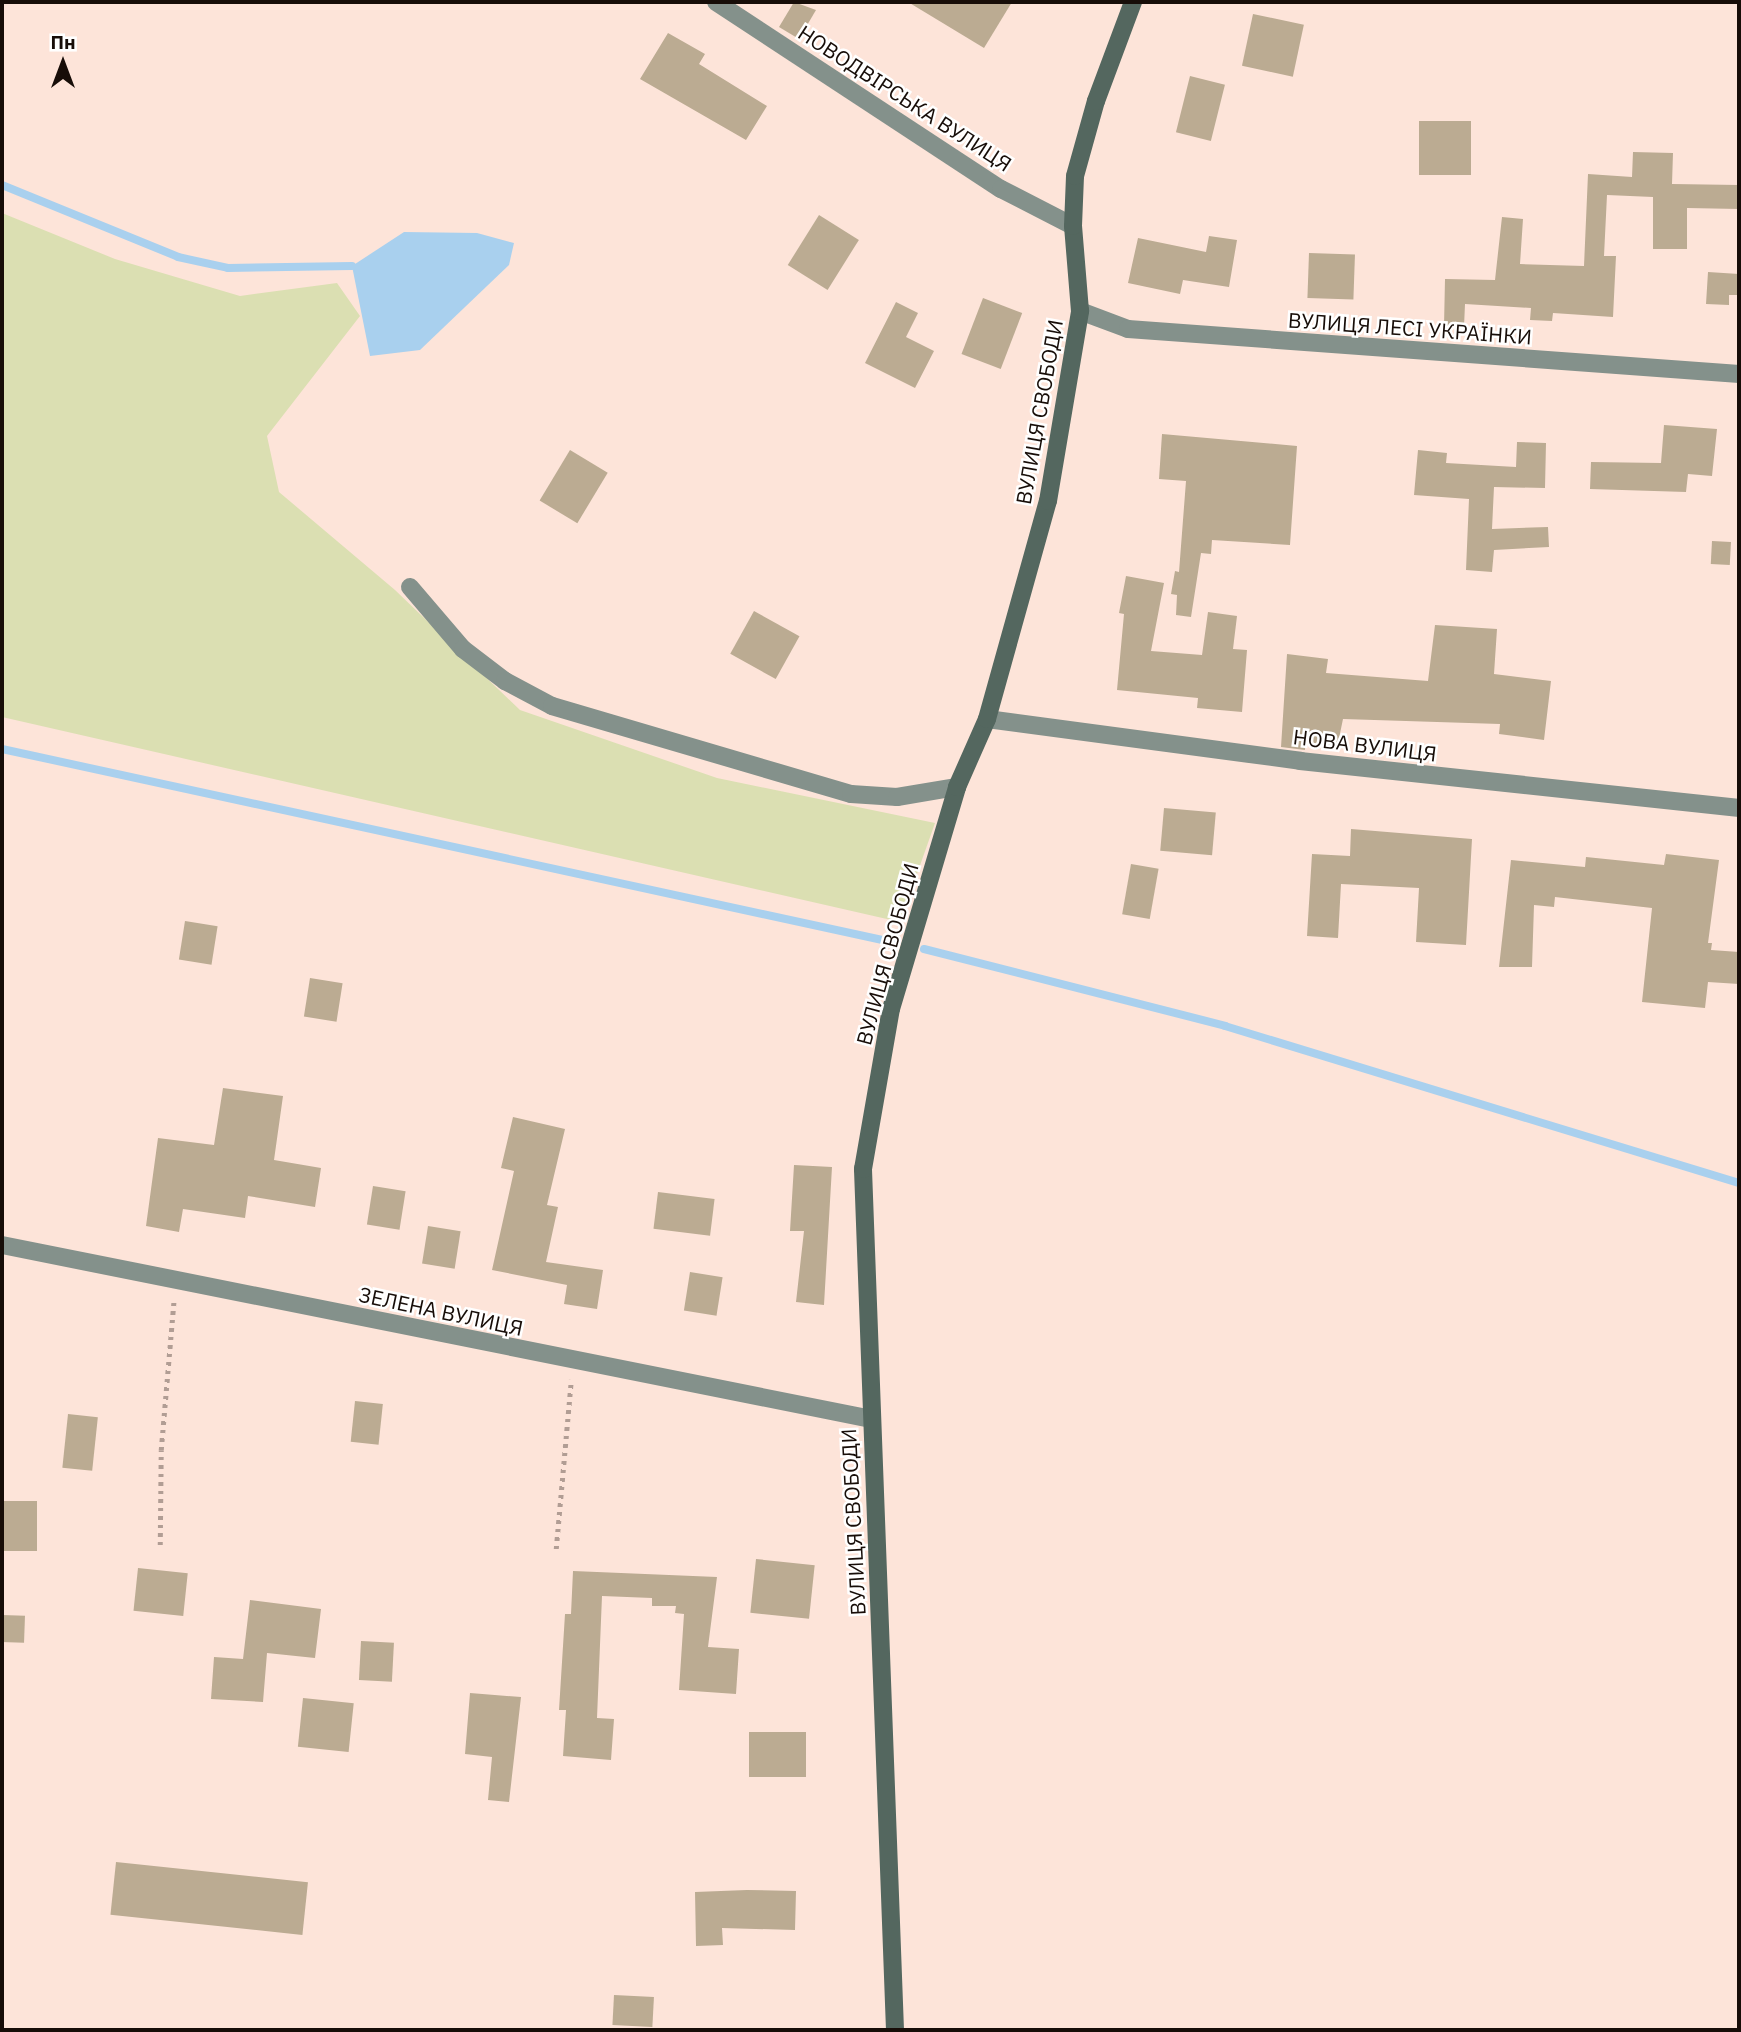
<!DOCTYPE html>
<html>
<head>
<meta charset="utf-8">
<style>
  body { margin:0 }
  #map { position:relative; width:1741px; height:2032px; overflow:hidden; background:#fde4d9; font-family:"IBM Plex Sans",sans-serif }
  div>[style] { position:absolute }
  .green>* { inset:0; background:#dbdfb2 }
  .water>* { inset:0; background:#a9d0ee }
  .stream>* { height:8px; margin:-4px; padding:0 4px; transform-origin:4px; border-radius:4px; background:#a9d0ee }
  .building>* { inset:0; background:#bbab92; transform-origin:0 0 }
  .path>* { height:4.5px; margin-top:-2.25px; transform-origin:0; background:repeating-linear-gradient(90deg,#b19d94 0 3.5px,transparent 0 8.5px) }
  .minor>* { height:18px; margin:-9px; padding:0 9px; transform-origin:9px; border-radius:9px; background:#84918b }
  .secondary>* { height:18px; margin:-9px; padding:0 9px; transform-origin:9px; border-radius:9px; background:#54675f }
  span { translate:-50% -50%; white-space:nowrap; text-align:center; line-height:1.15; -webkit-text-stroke:5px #fff; paint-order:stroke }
  .street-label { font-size:21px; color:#170d08 }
  .frame { position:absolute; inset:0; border:4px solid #170d08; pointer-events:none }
  .north { position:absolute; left:28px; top:28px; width:70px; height:70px; -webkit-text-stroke:5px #fff; paint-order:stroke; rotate:0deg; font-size:19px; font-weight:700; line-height:28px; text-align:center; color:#170d08 }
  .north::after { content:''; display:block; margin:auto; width:24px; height:32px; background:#170d08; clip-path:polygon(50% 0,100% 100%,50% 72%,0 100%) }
</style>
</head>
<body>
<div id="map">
  <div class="green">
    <i style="clip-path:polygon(2px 213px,115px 259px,240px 296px,337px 283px,360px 316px,267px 436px,279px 492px,395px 590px,520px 710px,717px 778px,935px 823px,900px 922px,2px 717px)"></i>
  </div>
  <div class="water">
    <i style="clip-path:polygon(404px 232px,477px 233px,514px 243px,509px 265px,420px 350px,370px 356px,352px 266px)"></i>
  </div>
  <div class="stream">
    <i style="left:2px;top:185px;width:190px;rotate:22.2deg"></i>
    <i style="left:178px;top:257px;width:51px;rotate:12.4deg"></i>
    <i style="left:228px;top:268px;width:124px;rotate:-0.9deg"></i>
    <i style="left:2px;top:749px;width:915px;rotate:12.24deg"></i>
    <i style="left:924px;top:949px;width:311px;rotate:14.3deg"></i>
    <i style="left:1225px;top:1026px;width:537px;rotate:16.99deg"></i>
  </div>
  <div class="building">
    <i style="clip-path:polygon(794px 2px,816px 10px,799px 39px,779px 27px)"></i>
    <i style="clip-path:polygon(908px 2px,1012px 2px,984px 48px)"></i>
    <i style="left:1253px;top:14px;width:52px;height:53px;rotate:12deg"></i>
    <i style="clip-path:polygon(668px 33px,705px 54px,699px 64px,767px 106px,746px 140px,640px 79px)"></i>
    <i style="left:1190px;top:76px;width:36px;height:58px;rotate:14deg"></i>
    <i style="left:1419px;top:121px;width:52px;height:54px"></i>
    <i style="clip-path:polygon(1633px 152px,1673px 153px,1672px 184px,1739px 185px,1739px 209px,1687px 208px,1687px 249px,1653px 249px,1653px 197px,1607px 195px,1604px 256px,1616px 256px,1613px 317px,1553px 313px,1552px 321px,1530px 320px,1531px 308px,1465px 304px,1464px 327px,1444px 326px,1445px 279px,1495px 280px,1502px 217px,1523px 219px,1520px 264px,1584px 266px,1588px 174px,1632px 177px)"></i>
    <i style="left:819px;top:215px;width:47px;height:59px;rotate:32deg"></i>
    <i style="clip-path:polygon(1209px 236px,1237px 240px,1229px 287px,1183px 280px,1180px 294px,1128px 283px,1138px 238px,1206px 252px)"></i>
    <i style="left:1309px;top:253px;width:46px;height:45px;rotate:2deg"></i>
    <i style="clip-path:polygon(1708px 272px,1739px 274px,1739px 295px,1729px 295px,1729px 305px,1706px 304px)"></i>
    <i style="left:983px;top:298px;width:42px;height:60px;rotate:21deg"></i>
    <i style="clip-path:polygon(896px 302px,918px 313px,906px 337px,934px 351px,915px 388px,865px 363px)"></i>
    <i style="clip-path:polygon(1664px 425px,1717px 429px,1712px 476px,1688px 474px,1686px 492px,1590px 489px,1591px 462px,1661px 463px)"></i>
    <i style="clip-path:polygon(1162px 434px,1297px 446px,1290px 545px,1212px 540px,1211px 554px,1201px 553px,1191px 617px,1176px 615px,1177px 595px,1171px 594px,1175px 571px,1179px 572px,1186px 481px,1159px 479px)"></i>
    <i style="clip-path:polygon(1517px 442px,1546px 443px,1545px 488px,1494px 487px,1492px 529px,1548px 527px,1549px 547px,1494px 550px,1492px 572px,1466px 570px,1469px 499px,1414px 495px,1418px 450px,1447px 453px,1446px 463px,1516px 467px)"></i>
    <i style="left:570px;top:450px;width:44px;height:59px;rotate:31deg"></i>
    <i style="left:1712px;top:541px;width:19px;height:23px;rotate:3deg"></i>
    <i style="clip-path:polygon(1126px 576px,1164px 583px,1151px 651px,1202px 655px,1208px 612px,1237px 616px,1233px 649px,1247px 650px,1242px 712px,1197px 708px,1198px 698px,1117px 690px,1124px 614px,1119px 613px)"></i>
    <i style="left:754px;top:611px;width:52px;height:49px;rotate:29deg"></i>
    <i style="clip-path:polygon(1435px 625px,1497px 629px,1494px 674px,1551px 681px,1544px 740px,1499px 734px,1500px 724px,1343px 719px,1337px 748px,1305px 742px,1305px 750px,1281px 747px,1287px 654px,1328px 659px,1326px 673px,1428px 681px)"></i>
    <i style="left:1164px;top:808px;width:52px;height:43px;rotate:5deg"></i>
    <i style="clip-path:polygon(1351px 829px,1472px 839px,1466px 945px,1416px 942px,1419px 888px,1341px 884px,1338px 938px,1307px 936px,1312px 854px,1350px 856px)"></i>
    <i style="clip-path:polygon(1666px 854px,1719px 860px,1708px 943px,1712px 943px,1711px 950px,1739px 952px,1739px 984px,1708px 982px,1705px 1008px,1642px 1002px,1652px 908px,1555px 897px,1554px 907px,1534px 905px,1532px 967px,1499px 967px,1511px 860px,1585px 867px,1586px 857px,1664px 865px)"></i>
    <i style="left:1131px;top:864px;width:28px;height:51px;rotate:10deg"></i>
    <i style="left:185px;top:921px;width:33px;height:39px;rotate:9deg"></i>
    <i style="left:310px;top:978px;width:33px;height:39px;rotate:9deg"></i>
    <i style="clip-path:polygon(223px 1088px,283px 1096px,274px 1160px,321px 1168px,315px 1207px,248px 1196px,245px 1218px,183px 1209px,179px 1232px,146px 1226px,158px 1138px,214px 1145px)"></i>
    <i style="clip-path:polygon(513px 1117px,565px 1129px,547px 1205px,558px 1207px,546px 1262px,603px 1270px,597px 1309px,564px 1304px,567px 1285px,492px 1270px,514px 1171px,501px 1168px)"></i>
    <i style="clip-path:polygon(794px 1165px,832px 1167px,824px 1305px,796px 1302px,804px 1231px,790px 1231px)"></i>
    <i style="left:373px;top:1186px;width:33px;height:39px;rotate:9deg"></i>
    <i style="left:658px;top:1192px;width:57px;height:37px;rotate:7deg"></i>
    <i style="left:428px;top:1226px;width:33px;height:38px;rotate:9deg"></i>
    <i style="left:690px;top:1272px;width:33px;height:39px;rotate:9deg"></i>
    <i style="left:355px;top:1401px;width:28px;height:41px;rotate:6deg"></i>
    <i style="left:68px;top:1414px;width:30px;height:54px;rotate:6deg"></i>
    <i style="left:2px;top:1501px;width:35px;height:50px"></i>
    <i style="left:756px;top:1559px;width:59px;height:54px;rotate:6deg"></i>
    <i style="left:138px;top:1568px;width:50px;height:43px;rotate:6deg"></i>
    <i style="clip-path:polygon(573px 1571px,717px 1577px,708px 1647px,739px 1649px,736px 1694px,679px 1690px,684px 1614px,675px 1613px,676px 1606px,652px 1606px,652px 1598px,602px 1596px,597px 1718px,614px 1719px,611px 1760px,563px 1756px,566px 1710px,559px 1710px,565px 1614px,571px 1614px)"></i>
    <i style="clip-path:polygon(250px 1600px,321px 1609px,315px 1658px,267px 1653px,263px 1702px,211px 1699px,214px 1657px,243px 1659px)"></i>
    <i style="left:2px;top:1615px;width:23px;height:27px;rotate:2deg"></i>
    <i style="left:361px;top:1641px;width:33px;height:39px;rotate:3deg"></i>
    <i style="clip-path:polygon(470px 1693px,521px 1697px,509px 1802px,488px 1800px,492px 1757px,465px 1754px)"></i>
    <i style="left:303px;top:1698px;width:51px;height:49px;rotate:6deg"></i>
    <i style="left:749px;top:1732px;width:57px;height:45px"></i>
    <i style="left:116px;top:1862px;width:193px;height:53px;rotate:6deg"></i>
    <i style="clip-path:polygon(747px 1890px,796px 1891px,795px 1930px,722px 1928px,723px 1945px,696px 1946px,695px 1892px)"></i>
    <i style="left:614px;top:1995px;width:40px;height:30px;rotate:3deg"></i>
  </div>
  <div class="path">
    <i style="left:160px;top:1545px;width:95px;rotate:-89.4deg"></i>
    <i style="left:161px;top:1450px;width:152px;rotate:-85.1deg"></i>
    <i style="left:556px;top:1549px;width:170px;rotate:-84.9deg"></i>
  </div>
  <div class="minor">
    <i style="left:716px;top:2px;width:341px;rotate:33.3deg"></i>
    <i style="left:1001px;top:189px;width:81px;rotate:27.2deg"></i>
    <i style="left:1080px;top:311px;width:51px;rotate:20.6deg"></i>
    <i style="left:1128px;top:329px;width:613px;rotate:4.21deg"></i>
    <i style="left:410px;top:587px;width:82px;rotate:49.5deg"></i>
    <i style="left:463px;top:649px;width:53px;rotate:37.3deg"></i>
    <i style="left:505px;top:681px;width:53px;rotate:28deg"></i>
    <i style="left:552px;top:706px;width:312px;rotate:16.4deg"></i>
    <i style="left:851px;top:794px;width:46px;rotate:3.7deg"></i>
    <i style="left:897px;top:797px;width:61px;rotate:-9.5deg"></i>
    <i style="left:987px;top:719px;width:316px;rotate:7.6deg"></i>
    <i style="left:1300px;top:761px;width:442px;rotate:6.1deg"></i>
    <i style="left:2px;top:1245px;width:886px;rotate:11.32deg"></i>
  </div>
  <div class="secondary">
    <i style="left:895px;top:2030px;width:862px;rotate:-92.13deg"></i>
    <i style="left:863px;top:1169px;width:162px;rotate:-80.1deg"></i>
    <i style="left:891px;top:1009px;width:232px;rotate:-73.4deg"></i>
    <i style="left:957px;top:787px;width:74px;rotate:-66.2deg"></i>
    <i style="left:987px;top:719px;width:226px;rotate:-74.4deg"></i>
    <i style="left:1048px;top:501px;width:193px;rotate:-80.4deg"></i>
    <i style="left:1080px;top:311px;width:85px;rotate:-94.7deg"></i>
    <i style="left:1073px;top:226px;width:50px;rotate:-87.7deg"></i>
    <i style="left:1075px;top:176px;width:78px;rotate:-74.4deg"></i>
    <i style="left:1096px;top:101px;width:106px;rotate:-69.5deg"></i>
  </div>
  <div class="street-label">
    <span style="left:905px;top:98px;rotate:33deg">НОВОДВІРСЬКА ВУЛИЦЯ</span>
    <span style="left:1410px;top:328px;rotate:4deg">ВУЛИЦЯ ЛЕСІ УКРАЇНКИ</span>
    <span style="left:1039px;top:412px;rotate:-80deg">ВУЛИЦЯ СВОБОДИ</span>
    <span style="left:1365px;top:745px;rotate:7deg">НОВА ВУЛИЦЯ</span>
    <span style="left:887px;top:954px;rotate:-75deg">ВУЛИЦЯ СВОБОДИ</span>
    <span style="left:441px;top:1311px;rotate:12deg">ЗЕЛЕНА ВУЛИЦЯ</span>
    <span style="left:853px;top:1522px;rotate:-93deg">ВУЛИЦЯ СВОБОДИ</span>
  </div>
  <div class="frame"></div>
  <div class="north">Пн</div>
</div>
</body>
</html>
